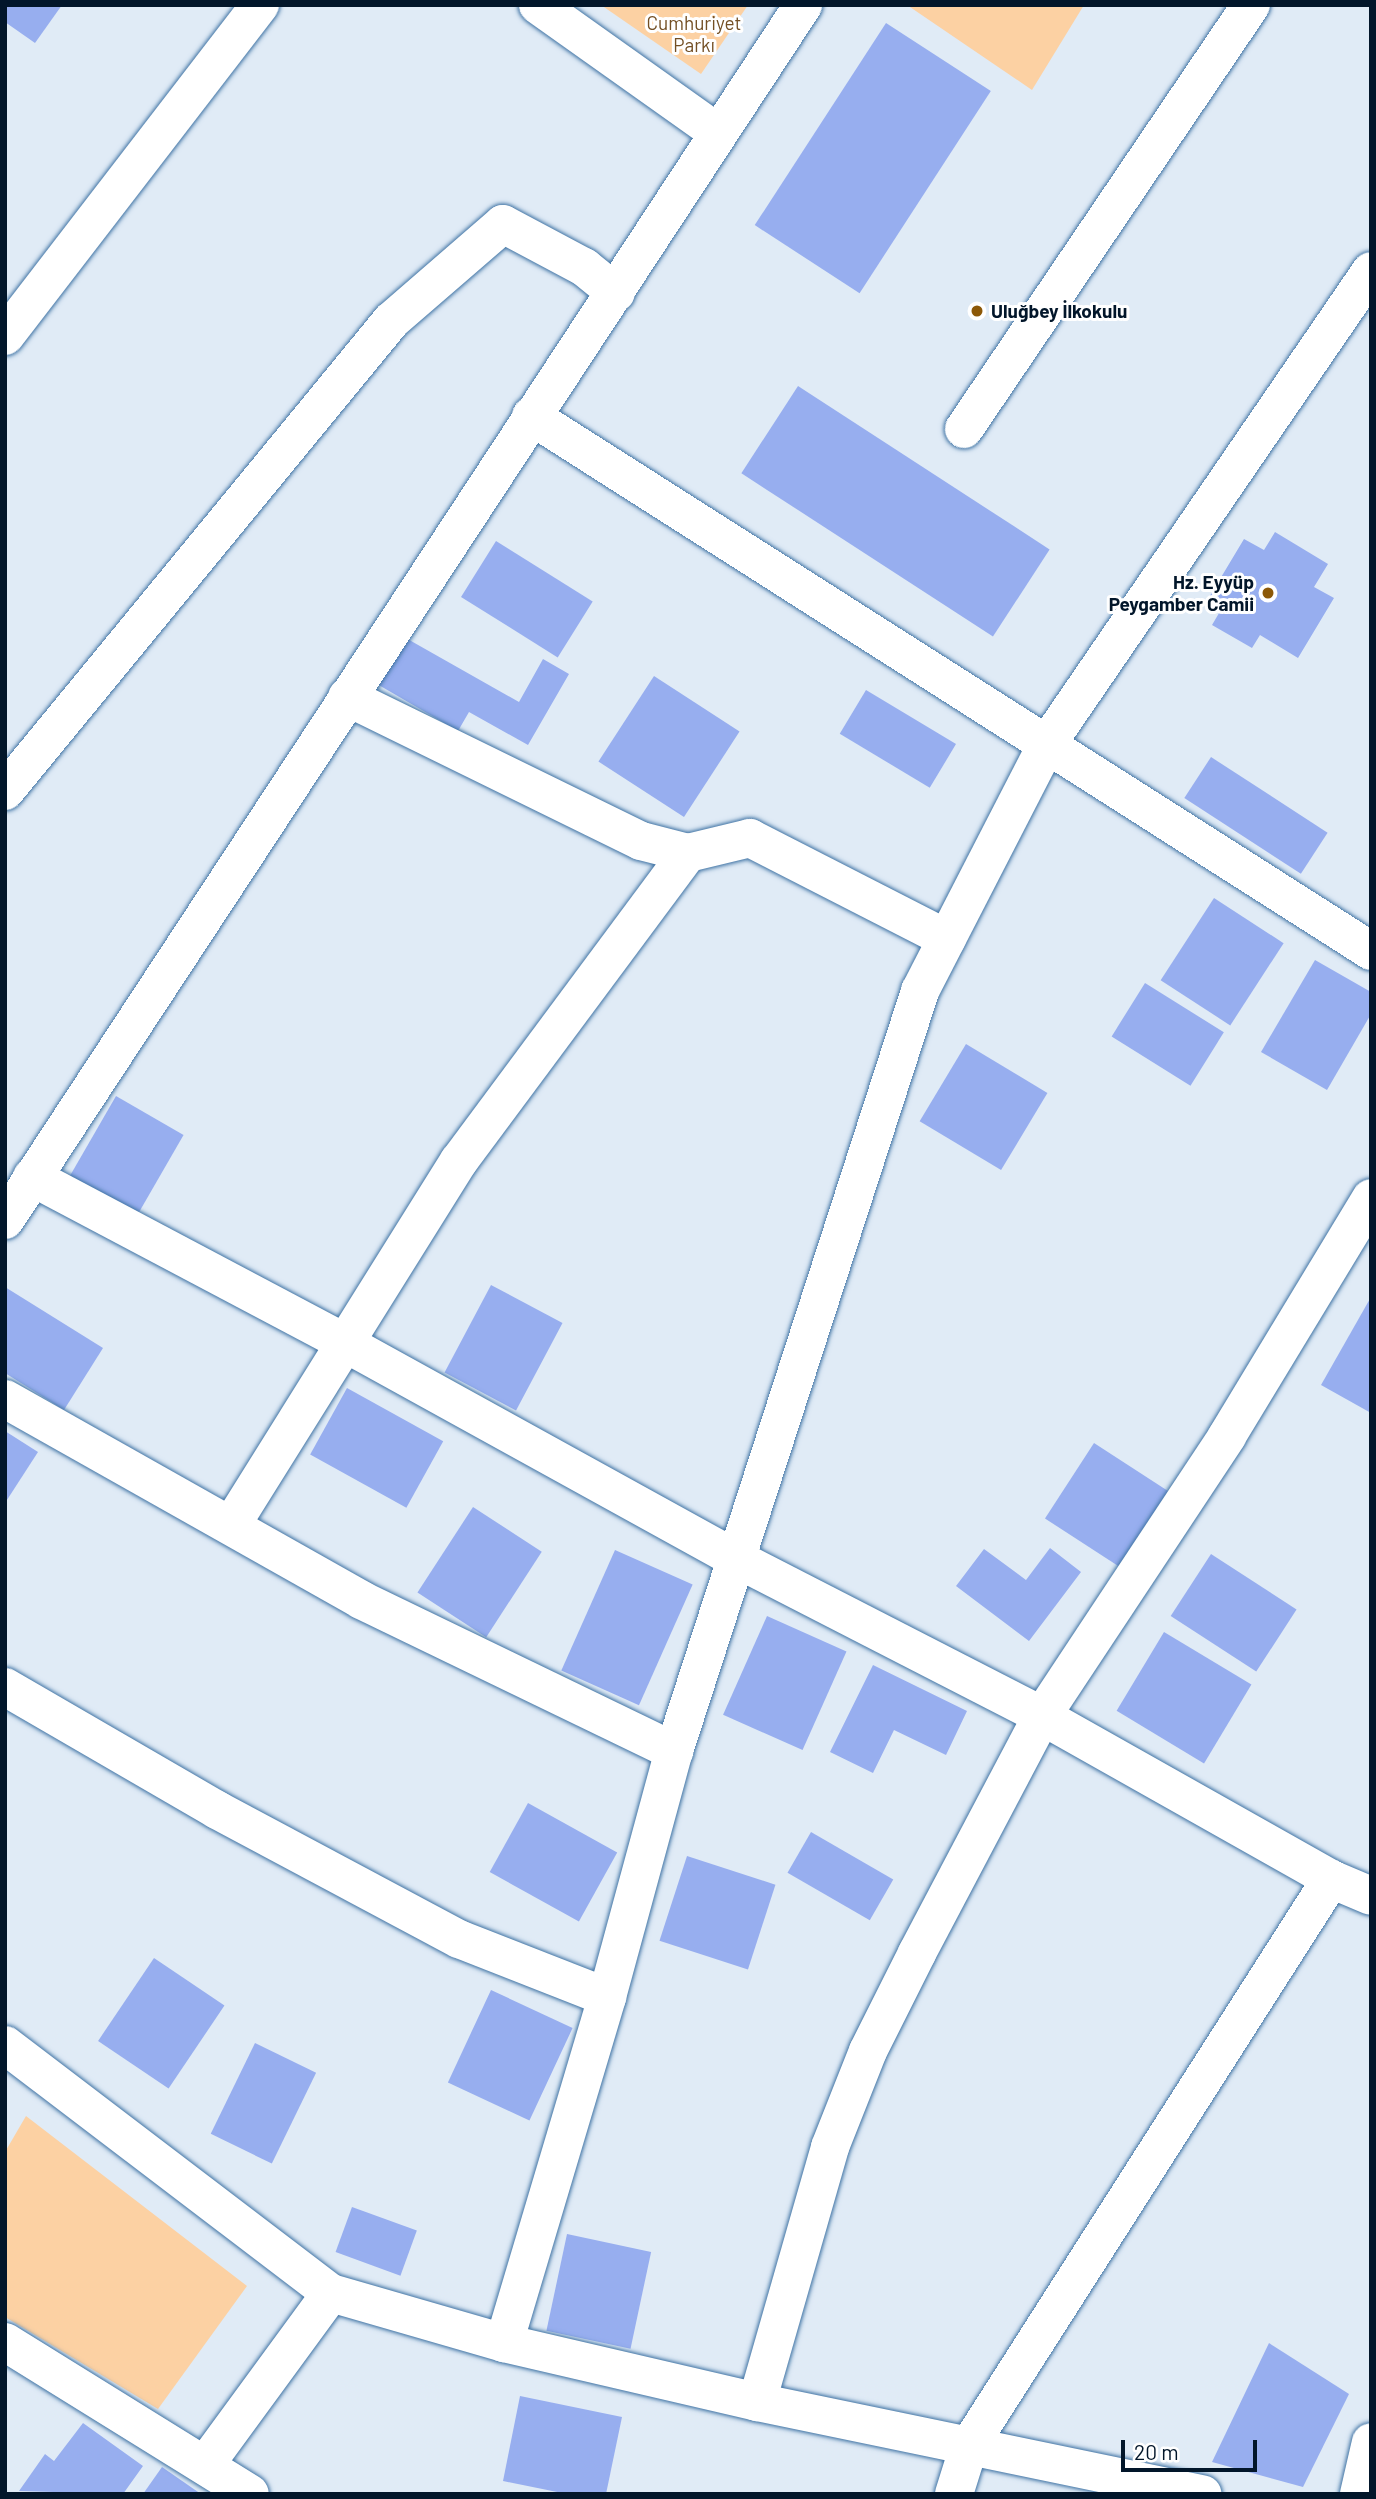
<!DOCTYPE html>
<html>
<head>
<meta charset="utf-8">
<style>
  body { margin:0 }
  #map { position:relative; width:1376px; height:2499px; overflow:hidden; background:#e0ebf6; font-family:Barlow,sans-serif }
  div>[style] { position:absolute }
  .green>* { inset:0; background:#fcd1a3 }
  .building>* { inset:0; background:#97aeef; transform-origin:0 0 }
  .roads { filter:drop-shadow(0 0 2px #3f73a4) drop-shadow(0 0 2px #3f73a4) }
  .minor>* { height:38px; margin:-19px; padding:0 19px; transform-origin:19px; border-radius:19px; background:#fff }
  .dots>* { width:19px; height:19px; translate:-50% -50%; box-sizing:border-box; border:4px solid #fff; border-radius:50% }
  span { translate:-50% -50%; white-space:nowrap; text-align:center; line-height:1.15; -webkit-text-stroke:6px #fff; paint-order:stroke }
  .park-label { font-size:19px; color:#734f24 }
  .poi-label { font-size:19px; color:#02162a; font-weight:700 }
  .left { translate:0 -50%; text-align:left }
  .right { translate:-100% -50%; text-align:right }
  .frame { position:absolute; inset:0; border:7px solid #02162a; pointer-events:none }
  .scale { position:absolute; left:1121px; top:2440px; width:136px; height:32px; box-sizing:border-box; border:4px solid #02162a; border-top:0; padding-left:9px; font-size:21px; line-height:24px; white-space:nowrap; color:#02162a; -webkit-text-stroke:5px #fff; paint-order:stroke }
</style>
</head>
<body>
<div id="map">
  <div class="green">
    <i style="clip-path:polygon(601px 5px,748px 5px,701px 74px)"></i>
    <i style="clip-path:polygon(907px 5px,1084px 5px,1032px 90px)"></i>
    <i style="clip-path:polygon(26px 2116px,247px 2286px,158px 2409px,5px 2317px,5px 2152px)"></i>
  </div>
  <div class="building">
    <i style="clip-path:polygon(5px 5px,62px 5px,35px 43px,5px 22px)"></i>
    <i style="left:886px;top:23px;width:125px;height:241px;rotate:33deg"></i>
    <i style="left:798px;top:386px;width:300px;height:104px;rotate:33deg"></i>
    <i style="clip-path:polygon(1275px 532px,1328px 564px,1314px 587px,1334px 598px,1298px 658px,1260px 635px,1252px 648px,1212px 625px,1222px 608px,1208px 599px,1244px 539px,1264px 550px)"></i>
    <i style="left:496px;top:541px;width:114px;height:66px;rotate:32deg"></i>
    <i style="clip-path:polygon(404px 637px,519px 702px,543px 659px,569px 674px,528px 745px,469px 712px,458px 731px,377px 684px)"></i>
    <i style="left:654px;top:676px;width:102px;height:102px;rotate:33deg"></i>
    <i style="left:866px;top:690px;width:105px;height:51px;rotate:31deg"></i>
    <i style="left:1211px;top:757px;width:139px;height:49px;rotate:33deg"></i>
    <i style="left:1214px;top:898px;width:83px;height:98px;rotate:33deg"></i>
    <i style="clip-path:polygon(1315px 960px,1371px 992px,1371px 1014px,1327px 1090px,1261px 1052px)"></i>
    <i style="left:1145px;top:983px;width:93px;height:63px;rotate:32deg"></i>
    <i style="left:966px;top:1044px;width:95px;height:90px;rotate:31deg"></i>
    <i style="left:116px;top:1096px;width:78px;height:92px;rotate:30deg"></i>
    <i style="left:491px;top:1285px;width:81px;height:99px;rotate:28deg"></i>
    <i style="clip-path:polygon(5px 1287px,103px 1348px,64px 1410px,5px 1373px)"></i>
    <i style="clip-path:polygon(1371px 1297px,1371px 1413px,1321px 1385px)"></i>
    <i style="left:347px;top:1388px;width:110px;height:76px;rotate:29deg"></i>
    <i style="clip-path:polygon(5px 1431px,38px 1452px,5px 1503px)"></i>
    <i style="left:1094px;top:1443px;width:91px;height:90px;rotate:33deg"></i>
    <i style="left:473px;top:1507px;width:82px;height:102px;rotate:33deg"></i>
    <i style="clip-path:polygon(1050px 1548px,1081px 1572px,1029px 1641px,956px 1586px,984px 1549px,1026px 1580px)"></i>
    <i style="left:615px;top:1550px;width:85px;height:132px;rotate:24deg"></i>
    <i style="left:1211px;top:1554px;width:102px;height:74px;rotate:33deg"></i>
    <i style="left:767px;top:1616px;width:87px;height:108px;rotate:24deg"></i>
    <i style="left:1164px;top:1632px;width:102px;height:92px;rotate:31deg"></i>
    <i style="clip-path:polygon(873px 1665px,967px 1711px,946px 1755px,894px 1730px,873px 1773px,830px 1752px)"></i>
    <i style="left:528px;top:1803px;width:102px;height:79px;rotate:29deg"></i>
    <i style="left:811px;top:1832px;width:95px;height:47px;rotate:30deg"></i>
    <i style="left:687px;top:1856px;width:93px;height:89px;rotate:18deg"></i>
    <i style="left:154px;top:1958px;width:85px;height:100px;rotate:34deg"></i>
    <i style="left:491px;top:1990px;width:90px;height:102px;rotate:25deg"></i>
    <i style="left:255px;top:2043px;width:68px;height:101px;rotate:26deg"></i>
    <i style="left:352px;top:2207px;width:69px;height:48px;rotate:20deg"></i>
    <i style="left:567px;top:2234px;width:86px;height:99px;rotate:12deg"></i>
    <i style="clip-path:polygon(1269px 2343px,1349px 2394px,1303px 2487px,1212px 2462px)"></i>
    <i style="clip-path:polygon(520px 2396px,622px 2417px,606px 2494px,567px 2494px,503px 2481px)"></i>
    <i style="clip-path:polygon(83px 2423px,143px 2466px,123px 2494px,19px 2491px,45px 2454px,54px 2461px)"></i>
    <i style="clip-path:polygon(162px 2467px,201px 2494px,143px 2494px)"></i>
  </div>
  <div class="roads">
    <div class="minor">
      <i style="left:538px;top:5px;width:219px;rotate:35.4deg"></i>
      <i style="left:5px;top:336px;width:418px;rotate:-52.4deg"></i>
      <i style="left:531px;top:416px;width:996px;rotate:32.49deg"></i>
      <i style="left:964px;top:429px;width:512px;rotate:-55.91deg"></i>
      <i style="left:347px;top:697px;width:327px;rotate:26.1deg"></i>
      <i style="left:641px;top:841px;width:49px;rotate:14.3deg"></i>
      <i style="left:688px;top:853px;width:64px;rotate:-13.6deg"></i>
      <i style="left:750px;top:838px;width:221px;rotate:27.1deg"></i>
      <i style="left:5px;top:791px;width:608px;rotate:-50.6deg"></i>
      <i style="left:391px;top:321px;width:148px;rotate:-40.9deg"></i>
      <i style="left:503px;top:224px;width:92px;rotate:28deg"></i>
      <i style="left:584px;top:267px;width:41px;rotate:39.1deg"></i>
      <i style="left:32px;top:1177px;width:354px;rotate:27.9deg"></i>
      <i style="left:345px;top:1343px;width:448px;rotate:28.9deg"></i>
      <i style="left:737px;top:1559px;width:343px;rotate:27.2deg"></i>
      <i style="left:1042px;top:1716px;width:332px;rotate:29.4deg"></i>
      <i style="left:1331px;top:1879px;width:43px;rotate:23deg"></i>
      <i style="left:5px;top:1220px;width:1454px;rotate:-56.7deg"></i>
      <i style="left:5px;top:1399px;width:409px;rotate:29.4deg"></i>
      <i style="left:361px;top:1600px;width:348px;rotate:25.8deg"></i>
      <i style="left:232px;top:1524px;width:428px;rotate:-58deg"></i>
      <i style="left:459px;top:1161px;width:384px;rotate:-53.4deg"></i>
      <i style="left:5px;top:1687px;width:245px;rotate:30.1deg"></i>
      <i style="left:217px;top:1810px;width:274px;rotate:28.1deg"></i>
      <i style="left:459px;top:1939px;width:159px;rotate:21.4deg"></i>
      <i style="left:5px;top:2045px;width:410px;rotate:37.3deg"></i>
      <i style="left:331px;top:2293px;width:180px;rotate:16.1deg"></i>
      <i style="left:504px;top:2343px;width:260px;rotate:13.1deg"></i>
      <i style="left:757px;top:2402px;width:455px;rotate:11.7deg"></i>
      <i style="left:5px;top:2342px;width:288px;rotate:31.8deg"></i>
      <i style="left:504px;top:2343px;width:361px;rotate:-73.4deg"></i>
      <i style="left:607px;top:1997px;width:255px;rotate:-74.8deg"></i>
      <i style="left:674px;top:1751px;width:799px;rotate:-72.06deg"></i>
      <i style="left:920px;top:991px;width:278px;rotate:-62.8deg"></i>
      <i style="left:1047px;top:744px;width:573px;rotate:-55.59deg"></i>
      <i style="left:757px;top:2402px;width:265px;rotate:-74deg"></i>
      <i style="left:830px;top:2147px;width:103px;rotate:-68.4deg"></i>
      <i style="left:868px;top:2051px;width:110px;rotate:-63.4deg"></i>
      <i style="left:917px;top:1953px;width:268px;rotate:-62.2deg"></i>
      <i style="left:1042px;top:1716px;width:336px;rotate:-56.5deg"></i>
      <i style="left:1227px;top:1436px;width:278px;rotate:-58.8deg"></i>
      <i style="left:205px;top:2465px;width:213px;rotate:-53.8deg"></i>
      <i style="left:954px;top:2494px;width:50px;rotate:-72.6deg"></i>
      <i style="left:969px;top:2446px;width:673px;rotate:-57.44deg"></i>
      <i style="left:1359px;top:2494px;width:53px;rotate:-77deg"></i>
    </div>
  </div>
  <div class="dots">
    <i style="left:977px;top:311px;background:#8c5807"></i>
    <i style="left:1268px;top:593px;background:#8c5807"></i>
  </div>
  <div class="park-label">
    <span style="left:694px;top:34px">Cumhuriyet<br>Parkı</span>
  </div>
  <div class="poi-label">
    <span class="left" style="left:991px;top:311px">Uluğbey İlkokulu</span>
    <span class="right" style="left:1254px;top:593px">Hz. Eyyüp<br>Peygamber Camii</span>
  </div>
  <div class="frame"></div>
  <div class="scale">20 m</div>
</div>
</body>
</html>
